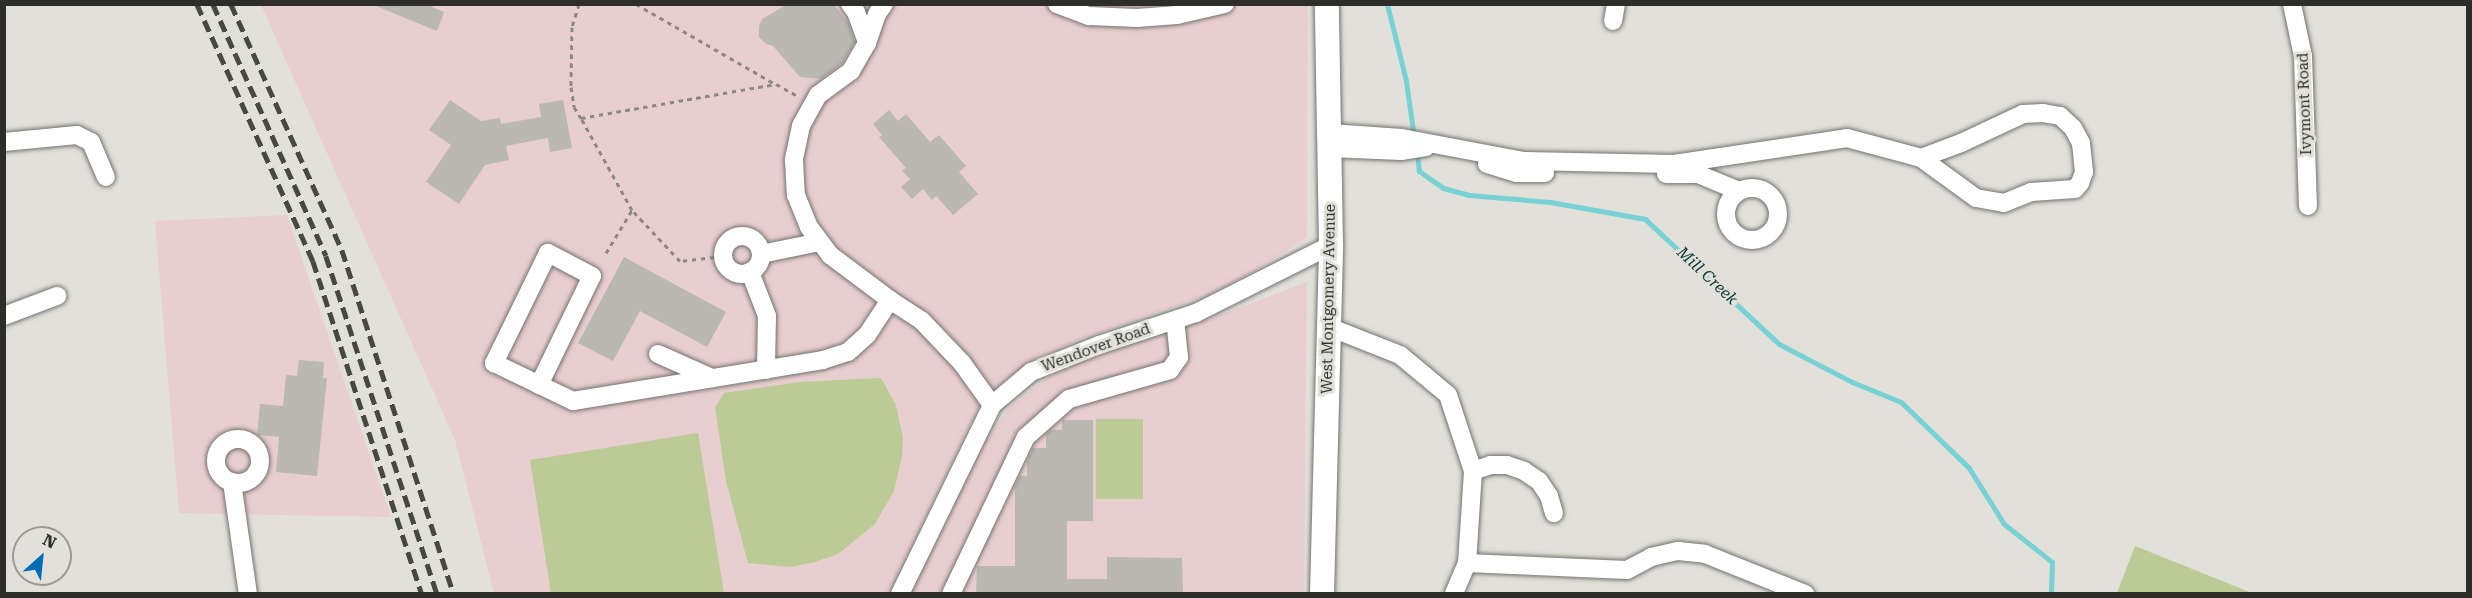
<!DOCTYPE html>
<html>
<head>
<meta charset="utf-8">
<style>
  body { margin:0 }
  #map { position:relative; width:2472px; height:598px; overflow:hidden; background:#e1e0d9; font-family:"Roboto Serif",serif }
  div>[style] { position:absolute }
  .education>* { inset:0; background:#e9cecf }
  .green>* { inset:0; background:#bacb96; transform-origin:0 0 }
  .stream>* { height:5px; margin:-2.5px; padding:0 2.5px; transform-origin:2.5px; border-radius:2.5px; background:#77d1d5 }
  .building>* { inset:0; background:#b9b8b1 }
  .path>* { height:3px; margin-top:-1.5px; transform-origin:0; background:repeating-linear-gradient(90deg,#8a8984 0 4.5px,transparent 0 9px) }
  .roads { filter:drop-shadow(0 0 2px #73726c) drop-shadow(0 0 2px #73726c) }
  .minor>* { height:18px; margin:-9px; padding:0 9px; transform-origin:9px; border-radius:9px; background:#fff }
  .minor>.ring { margin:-9px; padding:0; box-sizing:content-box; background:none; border:18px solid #fff; border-radius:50% }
  .major>* { height:24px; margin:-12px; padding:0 12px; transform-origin:12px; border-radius:12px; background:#fff }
  .rail>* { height:4.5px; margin-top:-2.25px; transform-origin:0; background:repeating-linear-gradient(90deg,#474744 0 12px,transparent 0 18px) }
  span { translate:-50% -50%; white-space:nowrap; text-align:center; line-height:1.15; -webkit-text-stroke:6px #e1e0d9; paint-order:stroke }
  .street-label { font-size:15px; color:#2d2d2a }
  .water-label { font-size:16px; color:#063436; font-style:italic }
  .frame { position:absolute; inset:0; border:6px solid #2d2d2a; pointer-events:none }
  .north { position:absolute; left:12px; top:526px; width:60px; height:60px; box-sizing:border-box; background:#e1e0d9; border:2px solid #999893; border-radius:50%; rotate:27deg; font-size:16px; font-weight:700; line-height:24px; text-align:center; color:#2d2d2a }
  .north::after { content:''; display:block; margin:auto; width:21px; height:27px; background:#006db8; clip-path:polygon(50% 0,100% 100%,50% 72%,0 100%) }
</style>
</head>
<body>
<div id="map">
  <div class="education">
    <i style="clip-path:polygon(261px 5px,1308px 5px,1307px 237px,1263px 266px,1208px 295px,1078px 340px,1033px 361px,997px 388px,978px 408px,889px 593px,494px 593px,455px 440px)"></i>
    <i style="clip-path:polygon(287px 215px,391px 517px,179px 513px,155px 221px)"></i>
    <i style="clip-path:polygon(1307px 282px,1304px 593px,910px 594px,985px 441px,1010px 407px,1041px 382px,1077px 363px,1193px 325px)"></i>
  </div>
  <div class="green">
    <i style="clip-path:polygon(881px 378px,896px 405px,903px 438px,902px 456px,894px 491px,875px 524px,838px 554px,815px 562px,790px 567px,748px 563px,726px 481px,715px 407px,724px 393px,799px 382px)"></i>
    <i style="left:1096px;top:419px;width:47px;height:80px"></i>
    <i style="clip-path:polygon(698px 433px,724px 593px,551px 593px,530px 460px)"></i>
    <i style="clip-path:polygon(2135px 546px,2252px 593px,2117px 593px)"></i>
  </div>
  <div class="stream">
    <i style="left:1387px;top:4px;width:79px;rotate:76.1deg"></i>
    <i style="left:1406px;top:81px;width:58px;rotate:82deg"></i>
    <i style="left:1417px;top:153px;width:18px;rotate:84deg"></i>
    <i style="left:1419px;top:171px;width:29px;rotate:35deg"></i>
    <i style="left:1443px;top:188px;width:27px;rotate:15deg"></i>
    <i style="left:1469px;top:195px;width:81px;rotate:4.9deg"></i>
    <i style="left:1550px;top:202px;width:97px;rotate:10.1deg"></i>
    <i style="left:1645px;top:219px;width:183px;rotate:43deg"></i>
    <i style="left:1779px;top:344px;width:82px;rotate:27.5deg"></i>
    <i style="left:1852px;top:382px;width:53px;rotate:22.2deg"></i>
    <i style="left:1901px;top:402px;width:95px;rotate:44.1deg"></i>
    <i style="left:1969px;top:468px;width:66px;rotate:58deg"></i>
    <i style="left:2004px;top:524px;width:61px;rotate:38.4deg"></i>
    <i style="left:2052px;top:562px;width:32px;rotate:92deg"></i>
  </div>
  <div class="building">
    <i style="clip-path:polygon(371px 4px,433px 4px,432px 7px,444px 12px,437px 31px)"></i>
    <i style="clip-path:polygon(788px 4px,833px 4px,848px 22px,855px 42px,842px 63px,821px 79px,800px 77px,773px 46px,766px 44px,759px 37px,759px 26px,762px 19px)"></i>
    <i style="clip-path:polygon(450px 100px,481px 121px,500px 118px,501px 124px,541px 117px,539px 104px,563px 100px,572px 148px,550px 152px,548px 138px,506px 146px,509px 160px,485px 165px,459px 204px,426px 182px,451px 145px,429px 130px)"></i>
    <i style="clip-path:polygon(889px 110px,898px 121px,906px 114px,930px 142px,939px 135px,966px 166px,959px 172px,978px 194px,953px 215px,936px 196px,932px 200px,923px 189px,912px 199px,901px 187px,910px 179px,902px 171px,906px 168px,879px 137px,882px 135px,873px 124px)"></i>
    <i style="clip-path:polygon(624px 257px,726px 312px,707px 347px,640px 311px,613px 361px,578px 343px)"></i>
    <i style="clip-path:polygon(299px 360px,324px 362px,323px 378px,327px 378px,317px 476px,276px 472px,279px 437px,257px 435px,260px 404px,283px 406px,286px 375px,297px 376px)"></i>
    <i style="clip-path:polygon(1062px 420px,1093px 420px,1093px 521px,1067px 521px,1067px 579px,1107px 579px,1107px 557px,1182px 558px,1183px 594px,976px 594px,977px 566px,1015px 566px,1015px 486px,1020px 476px,1027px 476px,1027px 461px,1033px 448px,1046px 448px,1046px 434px,1051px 430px,1062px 430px)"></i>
  </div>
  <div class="path">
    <i style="left:579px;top:4px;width:24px;rotate:107deg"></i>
    <i style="left:572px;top:27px;width:60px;rotate:91deg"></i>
    <i style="left:571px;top:87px;width:20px;rotate:81deg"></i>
    <i style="left:574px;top:107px;width:13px;rotate:58deg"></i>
    <i style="left:636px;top:4px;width:160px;rotate:29.9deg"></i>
    <i style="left:606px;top:253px;width:50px;rotate:-58.8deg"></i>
    <i style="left:723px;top:256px;width:43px;rotate:173.4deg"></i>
    <i style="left:680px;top:261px;width:70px;rotate:-133.3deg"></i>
    <i style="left:632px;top:210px;width:105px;rotate:-119deg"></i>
    <i style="left:581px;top:118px;width:198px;rotate:-9.9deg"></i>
    <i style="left:776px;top:84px;width:25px;rotate:29deg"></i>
  </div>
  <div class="roads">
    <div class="minor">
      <i style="left:850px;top:4px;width:10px;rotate:53deg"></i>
      <i style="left:856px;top:12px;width:33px;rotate:70deg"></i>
      <i style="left:884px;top:4px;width:12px;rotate:125deg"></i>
      <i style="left:877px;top:14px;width:31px;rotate:109deg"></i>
      <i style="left:867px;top:43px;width:32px;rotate:120deg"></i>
      <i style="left:851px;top:71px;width:41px;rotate:144deg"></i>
      <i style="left:818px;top:95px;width:35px;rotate:119deg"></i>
      <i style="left:801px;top:126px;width:35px;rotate:102deg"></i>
      <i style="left:794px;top:160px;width:35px;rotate:87deg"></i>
      <i style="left:796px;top:195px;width:35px;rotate:68deg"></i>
      <i style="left:809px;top:227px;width:35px;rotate:53deg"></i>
      <i style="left:830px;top:255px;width:75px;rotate:36.9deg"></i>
      <i style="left:1057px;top:4px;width:34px;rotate:21deg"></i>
      <i style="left:1089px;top:16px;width:48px;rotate:2.4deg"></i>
      <i style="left:1137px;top:18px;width:40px;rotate:-4.3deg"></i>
      <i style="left:1177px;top:15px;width:49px;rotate:-12.9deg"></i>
      <i style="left:2292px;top:4px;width:53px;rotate:78.1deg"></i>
      <i style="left:2303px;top:56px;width:150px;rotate:88.1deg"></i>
      <i style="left:1613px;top:21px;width:17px;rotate:-80deg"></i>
      <i style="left:1330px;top:133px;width:72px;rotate:4deg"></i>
      <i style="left:1402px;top:138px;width:124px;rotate:10.7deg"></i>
      <i style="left:1524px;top:161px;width:150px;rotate:1.1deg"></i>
      <i style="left:1674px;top:164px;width:175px;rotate:-8.5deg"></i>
      <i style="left:1847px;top:138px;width:77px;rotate:15.1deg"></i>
      <i style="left:1921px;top:158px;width:68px;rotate:36deg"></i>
      <i style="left:1976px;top:198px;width:28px;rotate:10deg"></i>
      <i style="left:2004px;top:203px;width:29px;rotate:-22deg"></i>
      <i style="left:2031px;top:192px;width:44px;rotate:-3.9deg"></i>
      <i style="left:2075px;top:189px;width:8px;rotate:-50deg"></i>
      <i style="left:2080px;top:183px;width:12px;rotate:-70deg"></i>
      <i style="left:2084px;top:172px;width:29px;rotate:-96deg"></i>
      <i style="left:2081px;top:143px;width:17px;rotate:-118deg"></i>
      <i style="left:2073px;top:128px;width:18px;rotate:-137deg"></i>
      <i style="left:2060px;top:116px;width:17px;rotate:-170deg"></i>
      <i style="left:2043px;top:113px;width:20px;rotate:177deg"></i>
      <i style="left:2023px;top:114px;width:68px;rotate:154.9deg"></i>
      <i style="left:1961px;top:143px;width:43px;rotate:159.4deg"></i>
      <i style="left:4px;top:142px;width:73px;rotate:-5.5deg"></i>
      <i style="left:77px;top:135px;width:16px;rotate:27deg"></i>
      <i style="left:91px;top:142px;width:38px;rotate:67deg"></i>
      <i style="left:1330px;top:148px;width:71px;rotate:2.4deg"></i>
      <i style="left:1401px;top:151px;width:25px;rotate:-9deg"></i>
      <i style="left:1487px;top:164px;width:31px;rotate:17deg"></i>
      <i style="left:1517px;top:173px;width:28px"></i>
      <i style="left:1666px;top:174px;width:32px"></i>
      <i style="left:1698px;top:174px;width:44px;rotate:22.5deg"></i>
      <i class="ring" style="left:1726px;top:188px;width:34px;height:34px"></i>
      <i class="ring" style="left:723px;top:236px;width:20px;height:20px"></i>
      <i style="left:761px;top:254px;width:60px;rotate:-11.5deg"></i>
      <i style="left:750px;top:272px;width:47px;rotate:68.9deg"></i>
      <i style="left:767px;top:316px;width:54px;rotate:91.1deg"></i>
      <i style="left:4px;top:316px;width:57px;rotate:-20.7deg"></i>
      <i style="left:1329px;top:327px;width:76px;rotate:21.5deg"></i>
      <i style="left:1400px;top:355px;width:62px;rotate:39.8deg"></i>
      <i style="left:1448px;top:395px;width:80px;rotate:71.8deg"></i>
      <i style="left:1473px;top:471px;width:92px;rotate:93.7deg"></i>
      <i style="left:1467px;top:563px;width:34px;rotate:113deg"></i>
      <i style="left:658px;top:354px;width:59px;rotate:24deg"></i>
      <i style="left:539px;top:385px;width:121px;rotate:-64.1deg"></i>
      <i style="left:592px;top:276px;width:50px;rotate:-152.4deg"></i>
      <i style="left:548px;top:253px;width:123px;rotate:116.1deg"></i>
      <i style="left:494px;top:363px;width:88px;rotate:25.7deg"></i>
      <i style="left:573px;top:401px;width:253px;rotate:-9.3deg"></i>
      <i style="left:823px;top:360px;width:26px;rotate:-18deg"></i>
      <i style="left:848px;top:352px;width:25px;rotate:-42deg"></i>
      <i style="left:867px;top:335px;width:42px;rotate:-56.7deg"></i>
      <i style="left:890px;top:300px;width:38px;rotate:33deg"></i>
      <i style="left:922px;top:321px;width:58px;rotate:46.4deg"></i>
      <i style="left:962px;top:363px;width:52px;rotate:54.5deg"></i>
      <i class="ring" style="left:216px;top:439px;width:26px;height:26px"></i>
      <i style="left:1473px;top:471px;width:18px;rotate:-19deg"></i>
      <i style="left:1490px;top:465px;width:17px"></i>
      <i style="left:1507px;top:465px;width:18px;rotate:19deg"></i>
      <i style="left:1524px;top:471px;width:18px;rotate:34deg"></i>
      <i style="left:1539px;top:481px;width:18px;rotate:56deg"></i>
      <i style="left:1549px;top:496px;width:18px;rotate:74deg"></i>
      <i style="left:232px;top:482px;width:113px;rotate:81.9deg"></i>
      <i style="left:1467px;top:563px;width:160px;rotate:2.5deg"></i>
      <i style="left:1627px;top:570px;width:27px;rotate:-28deg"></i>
      <i style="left:1651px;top:557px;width:28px;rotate:-13deg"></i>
      <i style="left:1678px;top:551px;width:27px;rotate:6deg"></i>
      <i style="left:1705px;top:554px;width:108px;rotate:21.8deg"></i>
      <i style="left:900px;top:594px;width:210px;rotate:-64deg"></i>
      <i style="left:992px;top:405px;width:51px;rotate:-40.2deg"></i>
      <i style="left:1031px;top:372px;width:73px;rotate:-21.7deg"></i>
      <i style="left:1099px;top:345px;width:102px;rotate:-18.3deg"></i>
      <i style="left:1196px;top:313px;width:151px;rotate:-26.7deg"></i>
      <i style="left:951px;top:594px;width:174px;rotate:-64.5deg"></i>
      <i style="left:1026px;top:437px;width:57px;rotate:-41.5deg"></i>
      <i style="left:1069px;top:399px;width:105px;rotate:-16deg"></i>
      <i style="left:1170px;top:370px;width:16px;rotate:-55deg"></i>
      <i style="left:1179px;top:357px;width:37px;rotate:-96deg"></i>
    </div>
    <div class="major">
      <i style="left:1322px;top:594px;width:349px;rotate:-88.5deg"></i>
      <i style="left:1331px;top:245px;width:241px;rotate:-91deg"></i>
    </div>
  </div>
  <div class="rail">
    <i style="left:197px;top:4px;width:282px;rotate:65.7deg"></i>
    <i style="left:313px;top:261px;width:350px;rotate:71.9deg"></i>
    <i style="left:213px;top:4px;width:276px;rotate:65.8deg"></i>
    <i style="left:326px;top:256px;width:356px;rotate:71.8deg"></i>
    <i style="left:231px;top:4px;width:270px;rotate:65.7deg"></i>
    <i style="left:342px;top:250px;width:362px;rotate:72deg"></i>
  </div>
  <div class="street-label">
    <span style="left:2305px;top:104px;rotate:-92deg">Ivymont Road</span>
    <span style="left:1329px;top:299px;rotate:-89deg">West Montgomery Avenue</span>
    <span style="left:1096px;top:348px;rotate:-20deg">Wendover Road</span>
  </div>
  <div class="water-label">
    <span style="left:1707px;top:276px;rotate:43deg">Mill Creek</span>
  </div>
  <div class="frame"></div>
  <div class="north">N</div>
</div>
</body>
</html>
